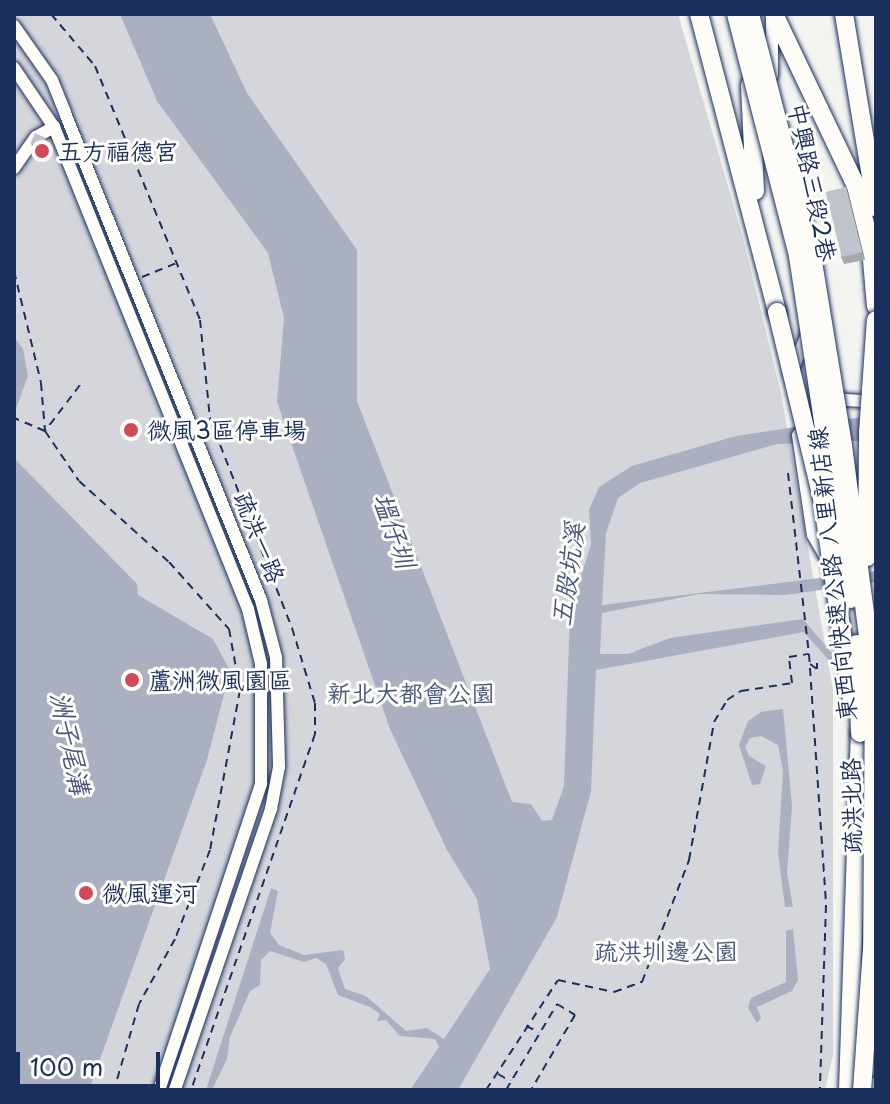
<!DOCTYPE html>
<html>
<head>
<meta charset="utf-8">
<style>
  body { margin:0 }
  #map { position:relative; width:890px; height:1104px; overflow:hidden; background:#f4f4f1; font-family:"Playpen Sans","LXGW WenKai TC",sans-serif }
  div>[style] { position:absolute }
  .green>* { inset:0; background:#d4d6db }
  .water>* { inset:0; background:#aab0bf }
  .path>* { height:2px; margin-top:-1px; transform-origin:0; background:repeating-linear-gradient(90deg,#1b2f5e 0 8px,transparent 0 14px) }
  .roads { filter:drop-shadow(0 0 2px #1b2f5e) drop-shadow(0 0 2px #1b2f5e) }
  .minor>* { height:12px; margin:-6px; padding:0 6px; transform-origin:6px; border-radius:6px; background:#fdfcf7 }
  .highway>* { height:18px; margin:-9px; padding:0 9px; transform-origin:9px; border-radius:9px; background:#fdfcf7 }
  .bridges { filter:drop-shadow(0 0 2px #1b2f5e) drop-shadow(0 0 2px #1b2f5e) }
  .highway-bridge>* { height:18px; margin:-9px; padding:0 9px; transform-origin:9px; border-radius:9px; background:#fdfcf7 }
  .wall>* { inset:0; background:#a4a8af }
  .shaded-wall>* { inset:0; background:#86888f }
  .building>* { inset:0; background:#bfc3cc; transform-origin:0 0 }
  .dots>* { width:22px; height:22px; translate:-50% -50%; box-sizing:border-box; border:4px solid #fdfcf7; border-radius:50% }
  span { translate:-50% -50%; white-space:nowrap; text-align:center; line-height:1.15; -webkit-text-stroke:6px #fdfcf7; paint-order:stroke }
  .poi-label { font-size:24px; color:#1b2f5e }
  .left { translate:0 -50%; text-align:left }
  .street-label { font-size:24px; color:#1b2f5e }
  .park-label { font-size:24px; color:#49597d }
  .water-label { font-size:26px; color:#46567b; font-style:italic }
  .frame { position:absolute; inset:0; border:16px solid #1b2f5e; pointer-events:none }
  .scale { position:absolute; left:16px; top:1052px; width:144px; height:36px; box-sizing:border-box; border:4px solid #1b2f5e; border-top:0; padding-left:10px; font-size:24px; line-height:28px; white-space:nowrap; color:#1b2f5e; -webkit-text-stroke:6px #fdfcf7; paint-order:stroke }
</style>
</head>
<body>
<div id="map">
  <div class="green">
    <i style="clip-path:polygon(14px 14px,678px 14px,743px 238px,781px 393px,833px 690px,833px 1055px,825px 1090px,14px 1090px)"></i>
  </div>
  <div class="water">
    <i style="clip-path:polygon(120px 14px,210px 14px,247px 93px,357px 250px,357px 401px,512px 802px,531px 804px,542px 821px,552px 820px,564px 786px,570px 612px,591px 544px,589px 510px,599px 487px,632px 466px,736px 436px,876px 415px,876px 440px,777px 444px,640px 483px,618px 498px,606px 533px,602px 605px,876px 571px,876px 582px,786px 595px,699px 594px,602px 613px,600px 654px,628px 654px,670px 638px,803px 619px,848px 672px,846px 680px,804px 632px,596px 670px,591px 791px,557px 917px,458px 1090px,410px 1090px,439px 1047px,435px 1039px,400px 1036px,386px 1020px,377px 1021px,380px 1014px,370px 1007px,338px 995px,326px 964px,316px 958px,304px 962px,270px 951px,261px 960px,260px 985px,250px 991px,230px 1037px,227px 1059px,212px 1090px,206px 1090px,271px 888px,278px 891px,270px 933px,279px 945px,304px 955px,343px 950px,345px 959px,338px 968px,345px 989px,366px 996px,406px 1031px,427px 1028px,444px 1039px,490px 969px,477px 899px,447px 850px,390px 729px,277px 402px,284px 318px,268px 253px,157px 101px)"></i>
    <i style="clip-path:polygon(14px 337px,23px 349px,28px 376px,14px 414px)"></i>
    <i style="clip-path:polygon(14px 458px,137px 584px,138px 595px,213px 639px,230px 671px,207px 760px,89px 1090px,14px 1090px)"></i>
    <i style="clip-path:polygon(783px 709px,792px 806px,787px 873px,793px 907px,785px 907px,778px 852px,783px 771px,778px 745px,761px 736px,750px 738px,745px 747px,749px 756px,766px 766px,760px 784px,752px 785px,739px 745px,748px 721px,761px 712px)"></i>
    <i style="clip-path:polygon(793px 929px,798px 980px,792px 991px,757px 1007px,761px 1018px,757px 1023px,748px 1008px,751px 998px,786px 982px,786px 931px)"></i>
  </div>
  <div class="path">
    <i style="left:51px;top:14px;width:68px;rotate:49.8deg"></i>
    <i style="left:95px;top:66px;width:275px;rotate:67.5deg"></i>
    <i style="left:200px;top:320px;width:100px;rotate:84.2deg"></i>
    <i style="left:210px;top:419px;width:225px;rotate:68.6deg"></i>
    <i style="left:292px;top:628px;width:78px;rotate:73deg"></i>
    <i style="left:315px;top:703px;width:31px;rotate:90deg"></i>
    <i style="left:315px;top:734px;width:377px;rotate:109.2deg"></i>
    <i style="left:14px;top:271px;width:115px;rotate:76.4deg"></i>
    <i style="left:41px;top:383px;width:48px;rotate:85.2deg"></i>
    <i style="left:45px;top:431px;width:34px;rotate:-157deg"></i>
    <i style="left:142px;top:277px;width:37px;rotate:-22deg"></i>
    <i style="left:80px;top:385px;width:58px;rotate:127.3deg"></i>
    <i style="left:45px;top:431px;width:60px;rotate:55.8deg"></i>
    <i style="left:79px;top:481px;width:121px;rotate:42deg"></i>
    <i style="left:169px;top:562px;width:90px;rotate:48.2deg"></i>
    <i style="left:229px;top:629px;width:62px;rotate:79.8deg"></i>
    <i style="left:240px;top:690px;width:163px;rotate:100.6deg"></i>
    <i style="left:210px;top:850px;width:96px;rotate:111.5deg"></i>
    <i style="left:175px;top:939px;width:74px;rotate:119deg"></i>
    <i style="left:139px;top:1004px;width:90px;rotate:106.2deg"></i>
    <i style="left:788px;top:473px;width:182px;rotate:83.4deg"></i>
    <i style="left:809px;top:654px;width:252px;rotate:86.1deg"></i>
    <i style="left:826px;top:905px;width:185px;rotate:91.9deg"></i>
    <i style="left:810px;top:664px;width:9px;rotate:36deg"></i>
    <i style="left:817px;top:669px;width:6px;rotate:-90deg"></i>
    <i style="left:526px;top:1026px;width:14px;rotate:25deg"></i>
    <i style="left:498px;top:1074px;width:14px;rotate:30deg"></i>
    <i style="left:486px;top:1090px;width:131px;rotate:-56.8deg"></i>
    <i style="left:558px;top:980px;width:57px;rotate:12.1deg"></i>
    <i style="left:614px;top:992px;width:30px;rotate:-20deg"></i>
    <i style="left:642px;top:982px;width:131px;rotate:-68.9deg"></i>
    <i style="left:689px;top:860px;width:140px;rotate:-79.7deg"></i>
    <i style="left:714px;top:722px;width:26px;rotate:-59deg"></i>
    <i style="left:727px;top:700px;width:17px;rotate:-33deg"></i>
    <i style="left:741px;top:691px;width:52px;rotate:-8.9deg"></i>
    <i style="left:792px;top:683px;width:26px;rotate:-97deg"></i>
    <i style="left:789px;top:657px;width:20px;rotate:-9deg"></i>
    <i style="left:506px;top:1090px;width:100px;rotate:-59.3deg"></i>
    <i style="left:557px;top:1004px;width:21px;rotate:31deg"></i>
    <i style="left:575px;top:1015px;width:87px;rotate:120.4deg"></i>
  </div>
  <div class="roads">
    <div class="minor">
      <i style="left:772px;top:14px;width:61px;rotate:90deg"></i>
      <i style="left:14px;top:26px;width:66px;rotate:54.9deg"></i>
      <i style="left:52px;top:80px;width:35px;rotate:68deg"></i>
      <i style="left:65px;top:113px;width:525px;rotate:68.08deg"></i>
      <i style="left:261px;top:600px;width:59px;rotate:75.3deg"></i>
      <i style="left:276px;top:657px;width:110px;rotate:88.4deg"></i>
      <i style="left:279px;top:767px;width:43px;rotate:100.8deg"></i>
      <i style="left:271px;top:809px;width:297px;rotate:108.9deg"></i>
      <i style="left:14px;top:68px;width:71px;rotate:55.9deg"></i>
      <i style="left:54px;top:127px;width:520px;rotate:68.08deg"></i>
      <i style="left:248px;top:609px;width:57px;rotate:76.7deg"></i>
      <i style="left:261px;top:664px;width:120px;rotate:90deg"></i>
      <i style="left:261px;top:784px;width:323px;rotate:108.4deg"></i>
      <i style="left:14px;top:168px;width:38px;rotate:-55deg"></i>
      <i style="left:36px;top:137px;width:21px;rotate:-29deg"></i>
      <i style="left:791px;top:373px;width:44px;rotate:-67.5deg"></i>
      <i style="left:832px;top:399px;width:44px;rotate:3.9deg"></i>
      <i style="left:798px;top:435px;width:101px;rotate:81.5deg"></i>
      <i style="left:813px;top:535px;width:32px;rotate:60deg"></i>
      <i style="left:876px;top:1090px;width:7px;rotate:-90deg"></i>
    </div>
    <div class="highway">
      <i style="left:699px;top:14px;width:308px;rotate:75.3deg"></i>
      <i style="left:774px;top:14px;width:191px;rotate:64.5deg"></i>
      <i style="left:856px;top:186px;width:65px;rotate:76.6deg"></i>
      <i style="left:871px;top:249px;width:57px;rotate:85deg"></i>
      <i style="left:844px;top:14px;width:196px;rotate:80.6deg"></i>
      <i style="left:750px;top:85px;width:106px;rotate:87.3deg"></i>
      <i style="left:848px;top:1090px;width:357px;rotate:-88.1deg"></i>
    </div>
  </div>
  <div class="bridges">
    <div class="highway-bridge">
      <i style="left:736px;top:14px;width:250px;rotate:75.6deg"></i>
      <i style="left:798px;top:256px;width:347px;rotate:81.4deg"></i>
      <i style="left:750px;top:14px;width:250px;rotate:75.6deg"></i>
      <i style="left:812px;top:256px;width:193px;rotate:80.7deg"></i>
      <i style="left:843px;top:446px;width:239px;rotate:82.5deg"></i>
      <i style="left:874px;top:683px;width:265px;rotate:90.4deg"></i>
      <i style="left:872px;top:948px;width:142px;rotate:94deg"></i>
      <i style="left:777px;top:312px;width:191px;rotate:76.4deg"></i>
      <i style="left:822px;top:498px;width:199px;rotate:81.6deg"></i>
      <i style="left:867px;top:557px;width:124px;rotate:-89.5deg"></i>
      <i style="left:868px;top:433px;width:113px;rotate:-86deg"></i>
      <i style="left:857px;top:644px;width:89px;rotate:88.1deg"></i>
    </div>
  </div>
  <div class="wall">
    <i style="clip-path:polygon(31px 143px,49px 148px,45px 158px,34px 153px)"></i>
    <i style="clip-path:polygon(846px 187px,865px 260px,844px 264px,841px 257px)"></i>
  </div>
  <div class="shaded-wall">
    <i style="clip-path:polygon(46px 138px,49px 148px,45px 158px,41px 148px)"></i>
    <i style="clip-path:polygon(846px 187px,849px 195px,865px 260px,862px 252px)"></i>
  </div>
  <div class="building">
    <i style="left:35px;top:133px;width:12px;height:11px;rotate:24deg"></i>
    <i style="left:846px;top:187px;width:67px;height:21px;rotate:76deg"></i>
  </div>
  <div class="dots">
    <i style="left:42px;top:151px;background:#d1495b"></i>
    <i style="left:131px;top:430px;background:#d1495b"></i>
    <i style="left:132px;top:680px;background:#d1495b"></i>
    <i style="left:86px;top:893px;background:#d1495b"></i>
  </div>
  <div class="poi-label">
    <span class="left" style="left:58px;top:151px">五方福德宮</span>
    <span class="left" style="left:147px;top:430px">微風3區停車場</span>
    <span class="left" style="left:148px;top:680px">蘆洲微風園區</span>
    <span class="left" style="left:102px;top:893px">微風運河</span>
  </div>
  <div class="street-label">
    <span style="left:813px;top:182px;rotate:79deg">中興路三段2巷</span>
    <span style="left:260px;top:537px;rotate:68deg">疏洪一路</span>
    <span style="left:832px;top:574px;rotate:-96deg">東西向快速公路 八里新店線</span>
    <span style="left:851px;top:806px;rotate:-91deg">疏洪北路</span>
  </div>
  <div class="park-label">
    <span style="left:411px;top:693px">新北大都會公園</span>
    <span style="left:666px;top:951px">疏洪圳邊公園</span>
  </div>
  <div class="water-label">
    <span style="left:395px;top:530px;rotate:71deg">塭仔圳</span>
    <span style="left:567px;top:574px;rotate:-82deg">五股坑溪</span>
    <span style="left:71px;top:743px;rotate:78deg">洲子尾溝</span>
  </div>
  <div class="frame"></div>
  <div class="scale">100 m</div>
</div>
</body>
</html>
